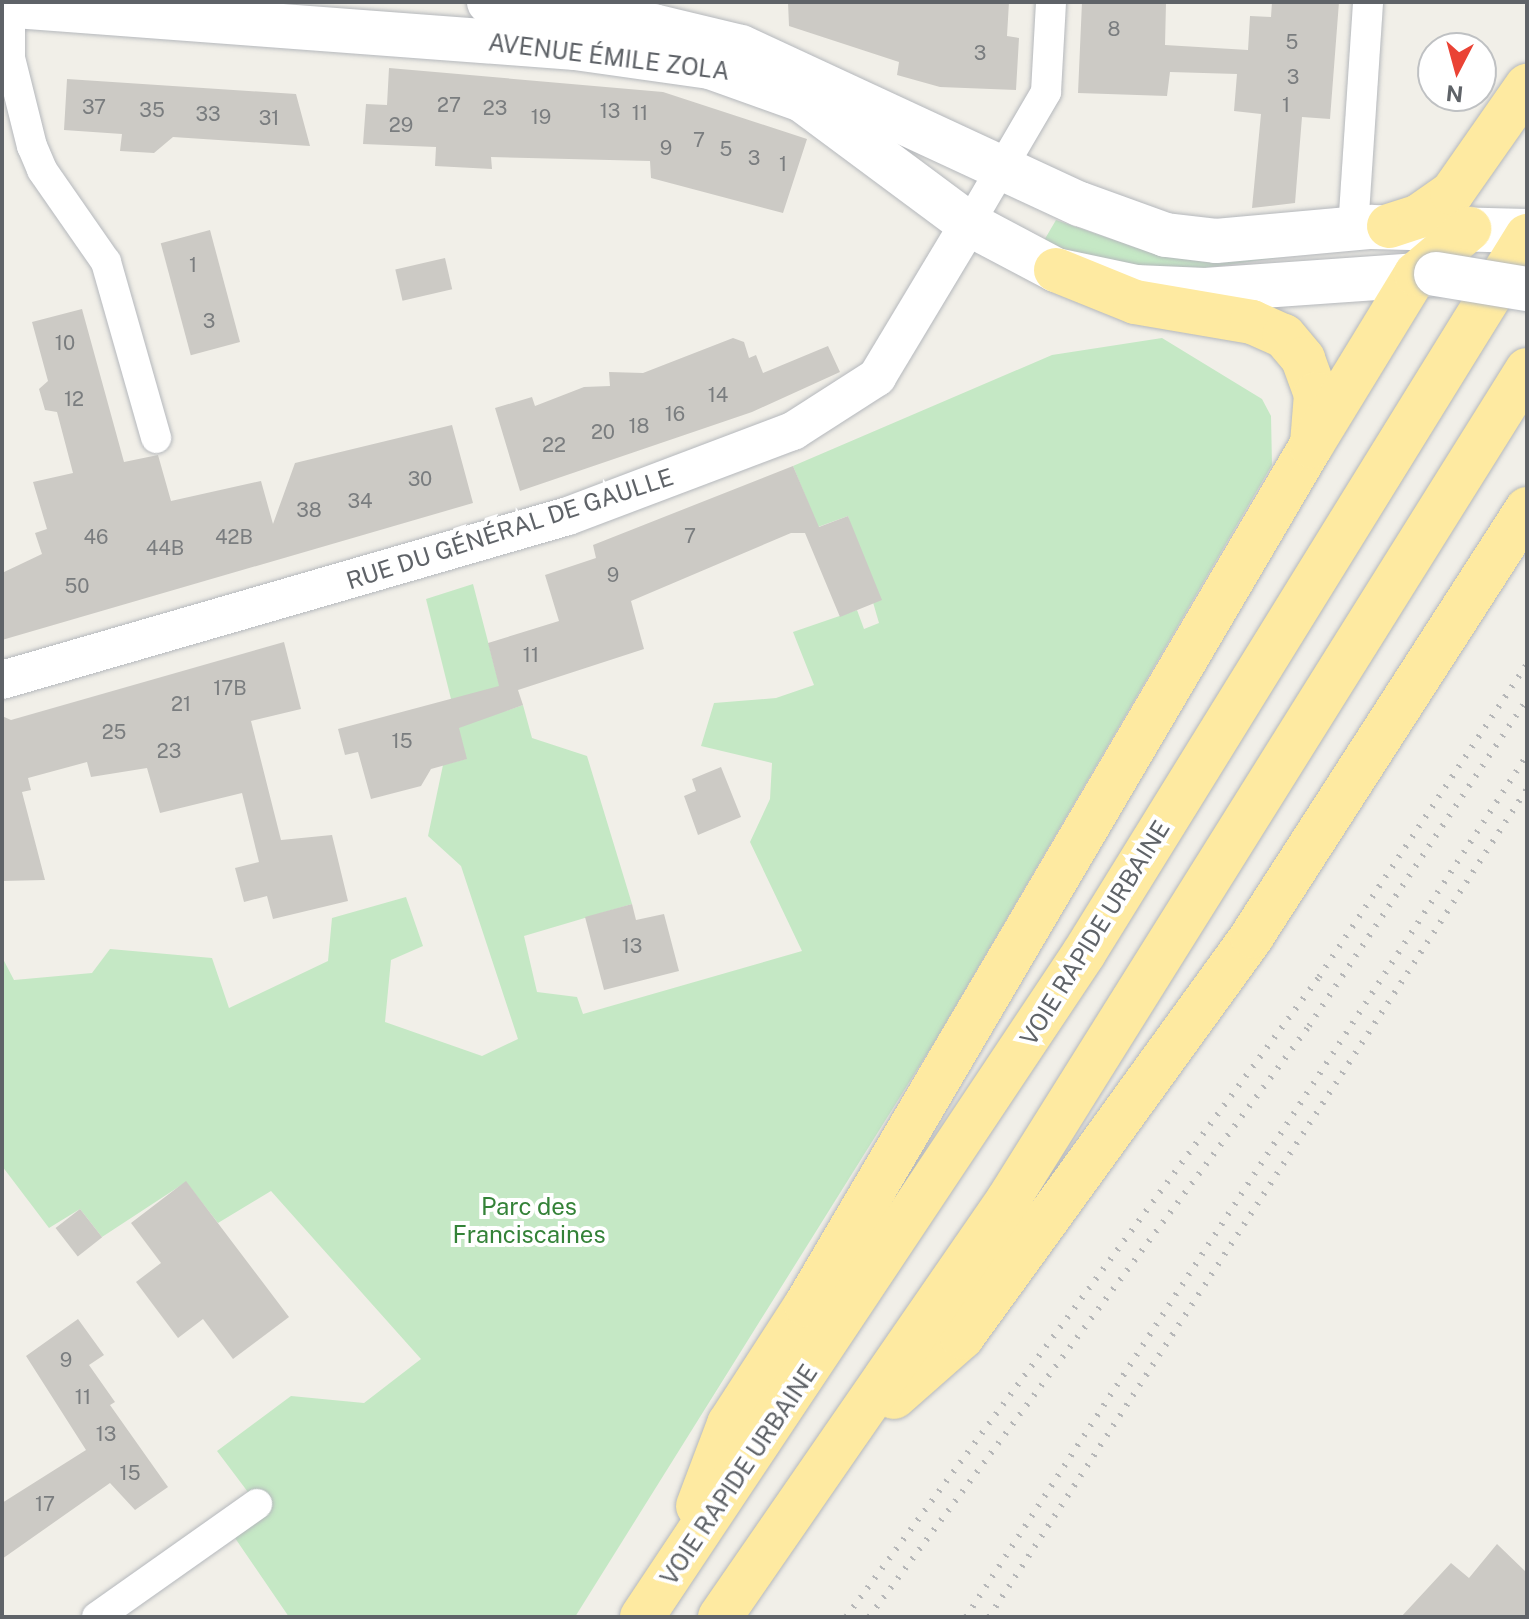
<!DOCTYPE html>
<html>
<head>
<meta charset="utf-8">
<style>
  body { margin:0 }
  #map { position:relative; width:1529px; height:1619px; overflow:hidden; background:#f1efe8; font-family:"Public Sans",sans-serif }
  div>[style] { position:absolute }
  .green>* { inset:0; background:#c5e8c5 }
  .building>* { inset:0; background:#cccac5; transform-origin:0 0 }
  .roads { filter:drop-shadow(0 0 2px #b5b8bc) drop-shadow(0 0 2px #b5b8bc) }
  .minor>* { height:30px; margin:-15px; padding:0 15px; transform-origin:15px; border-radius:15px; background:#fff }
  .tertiary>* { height:38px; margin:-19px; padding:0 19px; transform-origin:19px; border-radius:19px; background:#fff }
  .secondary>* { height:44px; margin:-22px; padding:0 22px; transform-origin:22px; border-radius:22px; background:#fff }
  .trunk>* { height:44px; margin:-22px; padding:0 22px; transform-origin:22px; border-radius:22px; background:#feeaa1 }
  .rail>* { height:6px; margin-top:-3px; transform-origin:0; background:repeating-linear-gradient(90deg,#b6b7b8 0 2px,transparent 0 12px) }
  .bridges { filter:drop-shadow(0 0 2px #b6babf) drop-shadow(0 0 2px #b6babf) }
  .secondary-bridge>* { height:44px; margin:-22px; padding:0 22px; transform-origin:22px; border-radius:22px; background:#fff }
  span { translate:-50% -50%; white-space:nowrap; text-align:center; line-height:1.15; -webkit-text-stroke:8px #fff; paint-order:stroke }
  .number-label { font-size:20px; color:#7a7d7f }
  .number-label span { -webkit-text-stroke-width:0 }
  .street-label { font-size:24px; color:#5f6368 }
  .park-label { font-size:24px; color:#348238 }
  .frame { position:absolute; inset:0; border:4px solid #5f6368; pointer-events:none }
  .north { position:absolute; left:1417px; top:32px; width:80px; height:80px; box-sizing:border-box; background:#fff; border:2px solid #bfc1c3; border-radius:50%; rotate:186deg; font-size:22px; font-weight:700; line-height:32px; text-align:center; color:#5f6368 }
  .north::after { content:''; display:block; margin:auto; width:28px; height:36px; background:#ea4335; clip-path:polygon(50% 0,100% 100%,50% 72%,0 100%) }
</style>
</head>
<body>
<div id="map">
  <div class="green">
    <i style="clip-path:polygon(1056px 220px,1137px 248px,1290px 256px,1170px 273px,1039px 249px)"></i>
    <i style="clip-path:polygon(1162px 338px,1262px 399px,1271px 416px,1272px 465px,935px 1041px,575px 1617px,289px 1617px,235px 1538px,257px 1504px,217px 1451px,291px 1396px,364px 1403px,421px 1359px,271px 1191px,218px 1223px,186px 1182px,102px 1237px,80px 1209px,49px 1228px,2px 1166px,2px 957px,14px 980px,92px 973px,110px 949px,212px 958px,229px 1008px,328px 961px,332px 918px,406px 897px,423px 946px,391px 960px,385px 1022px,482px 1056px,518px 1039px,461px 866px,428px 836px,443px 765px,466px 759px,426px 599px,473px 584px,506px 711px,523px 705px,532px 738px,587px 756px,632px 904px,524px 936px,537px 992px,577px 997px,583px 1014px,802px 951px,750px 842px,770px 799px,772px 763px,701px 746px,714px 703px,776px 698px,814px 685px,793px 632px,857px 610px,864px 629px,879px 623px,848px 516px,818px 527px,793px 466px,1052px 355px)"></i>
  </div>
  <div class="building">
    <i style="clip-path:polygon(788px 2px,1009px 2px,1007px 36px,1019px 38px,1016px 90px,940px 87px,897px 75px,899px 62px,789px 26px)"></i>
    <i style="clip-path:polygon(1082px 2px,1166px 3px,1165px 45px,1248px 50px,1250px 16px,1271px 17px,1272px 2px,1339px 2px,1330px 119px,1302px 117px,1295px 203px,1252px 208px,1261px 114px,1234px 111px,1237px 74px,1170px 72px,1167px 96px,1078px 93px)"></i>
    <i style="clip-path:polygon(389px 68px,663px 92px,807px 139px,783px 213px,651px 178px,650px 161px,491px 157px,492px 169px,435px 166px,436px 147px,363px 144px,366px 104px,387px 105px)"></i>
    <i style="clip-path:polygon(67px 79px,296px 94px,310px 146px,173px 137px,154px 153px,120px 151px,122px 134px,64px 130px)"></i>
    <i style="left:210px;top:230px;width:116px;height:51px;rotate:75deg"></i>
    <i style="left:445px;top:258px;width:32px;height:51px;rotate:77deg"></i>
    <i style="clip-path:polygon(82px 309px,124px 462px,158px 455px,171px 501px,261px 481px,273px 524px,295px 463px,452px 425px,473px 503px,2px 640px,2px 573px,42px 554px,35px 533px,47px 529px,33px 482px,73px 473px,57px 412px,45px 410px,39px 389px,48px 381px,32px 322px)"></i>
    <i style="clip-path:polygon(733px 338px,744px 342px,749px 358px,756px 355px,763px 373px,828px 346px,840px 372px,752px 412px,520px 491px,495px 408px,532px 397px,535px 406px,584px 387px,610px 386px,609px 372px,643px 373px)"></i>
    <i style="clip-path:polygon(793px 466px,819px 527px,848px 516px,882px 600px,840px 617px,805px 533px,791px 533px,631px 601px,644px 649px,518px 690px,523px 705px,459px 728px,467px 759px,431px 769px,421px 786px,371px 799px,358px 752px,345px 755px,338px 729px,499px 686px,488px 643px,559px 621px,545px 575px,596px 558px,593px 545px)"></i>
    <i style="clip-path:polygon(284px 642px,301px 709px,251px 721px,281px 840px,332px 835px,348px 901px,273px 919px,267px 896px,244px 902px,235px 868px,259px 862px,242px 793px,160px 813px,147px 768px,91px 777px,87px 762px,28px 778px,31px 790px,22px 792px,45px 880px,2px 881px,2px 716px,11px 720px)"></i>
    <i style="clip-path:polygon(721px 767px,741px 817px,698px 835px,684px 796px,696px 791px,692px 779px)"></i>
    <i style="clip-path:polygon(632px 904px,636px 920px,664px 914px,679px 971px,604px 990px,585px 917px)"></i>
    <i style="clip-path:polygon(186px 1181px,289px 1317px,233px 1359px,203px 1319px,178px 1338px,136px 1282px,161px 1263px,131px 1223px)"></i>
    <i style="left:80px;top:1209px;width:36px;height:31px;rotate:52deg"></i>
    <i style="clip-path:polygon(78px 1319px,104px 1355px,89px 1365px,115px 1402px,110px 1405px,168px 1487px,135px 1510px,110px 1483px,2px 1559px,2px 1503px,86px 1450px,26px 1356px)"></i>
    <i style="clip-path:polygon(1497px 1544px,1527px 1573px,1527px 1617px,1401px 1617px,1451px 1563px,1469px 1578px)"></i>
  </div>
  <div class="roads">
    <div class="minor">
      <i style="left:10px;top:2px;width:56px;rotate:90deg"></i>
      <i style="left:10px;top:58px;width:91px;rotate:76deg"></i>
      <i style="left:32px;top:146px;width:26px;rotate:67deg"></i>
      <i style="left:42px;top:170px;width:112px;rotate:55.2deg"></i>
      <i style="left:106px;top:262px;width:183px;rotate:74.1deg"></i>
      <i style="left:969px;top:224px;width:153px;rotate:-59.7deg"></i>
      <i style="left:1046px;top:92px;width:90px;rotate:-86.8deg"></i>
      <i style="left:1353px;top:229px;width:227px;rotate:-86.2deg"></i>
      <i style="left:97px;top:1617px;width:196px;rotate:-35.2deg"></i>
    </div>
    <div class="tertiary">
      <i style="left:2px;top:680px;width:589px;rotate:-16.16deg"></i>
      <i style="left:568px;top:516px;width:241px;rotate:-20.7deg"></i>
      <i style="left:793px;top:431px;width:100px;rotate:-32.7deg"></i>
      <i style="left:877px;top:377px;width:179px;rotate:-59deg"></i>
    </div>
    <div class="secondary">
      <i style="left:489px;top:2px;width:166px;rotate:8.3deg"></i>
      <i style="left:653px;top:26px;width:90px;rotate:13.4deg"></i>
      <i style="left:741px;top:47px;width:374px;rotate:24.9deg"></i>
      <i style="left:1080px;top:204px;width:91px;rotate:19.8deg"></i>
      <i style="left:1166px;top:235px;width:50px;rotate:6.8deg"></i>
      <i style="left:1216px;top:241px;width:156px;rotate:-5.2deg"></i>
      <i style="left:1371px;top:227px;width:156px;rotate:1.5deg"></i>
      <i style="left:2px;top:5px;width:575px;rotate:4.29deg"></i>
      <i style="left:575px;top:48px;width:136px;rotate:8deg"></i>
      <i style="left:710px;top:67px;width:98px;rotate:19.7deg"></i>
      <i style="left:802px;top:100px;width:208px;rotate:36.6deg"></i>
      <i style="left:969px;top:224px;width:98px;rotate:27.9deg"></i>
      <i style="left:1056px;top:270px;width:82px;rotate:12deg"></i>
      <i style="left:1136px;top:287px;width:69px;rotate:2.5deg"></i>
      <i style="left:1205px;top:290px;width:232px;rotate:-4deg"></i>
    </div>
    <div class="trunk">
      <i style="left:1389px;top:226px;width:32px;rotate:-18deg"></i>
      <i style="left:1419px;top:216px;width:40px;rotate:-34.9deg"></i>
      <i style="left:1452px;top:193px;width:131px;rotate:-55deg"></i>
      <i style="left:1056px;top:270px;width:85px;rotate:22.1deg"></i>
      <i style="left:1135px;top:302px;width:119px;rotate:9.7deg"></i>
      <i style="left:1252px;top:322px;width:35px;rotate:24deg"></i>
      <i style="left:1284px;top:336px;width:30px;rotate:50deg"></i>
      <i style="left:1303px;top:359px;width:37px;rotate:70deg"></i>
      <i style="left:1316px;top:394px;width:50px;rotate:94.6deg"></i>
      <i style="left:894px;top:1397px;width:91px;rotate:-41.4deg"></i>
      <i style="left:962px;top:1337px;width:495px;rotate:-54.1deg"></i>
      <i style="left:1252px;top:936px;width:508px;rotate:-57.22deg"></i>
      <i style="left:698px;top:1506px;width:88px;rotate:-69.3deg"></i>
      <i style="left:729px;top:1424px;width:142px;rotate:-57.1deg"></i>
      <i style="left:806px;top:1305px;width:996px;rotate:-59.55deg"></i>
      <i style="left:1311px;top:446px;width:202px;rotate:-58.6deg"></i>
      <i style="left:1416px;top:274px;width:70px;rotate:-40.3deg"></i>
      <i style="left:642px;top:1617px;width:798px;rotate:-56.35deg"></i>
      <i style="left:1084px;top:953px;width:843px;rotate:-58.29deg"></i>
      <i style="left:720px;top:1617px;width:507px;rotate:-55.37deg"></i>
      <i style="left:1008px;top:1200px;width:979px;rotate:-57.98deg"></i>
    </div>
  </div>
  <div class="rail">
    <i style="left:846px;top:1617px;width:796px;rotate:-53.53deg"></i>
    <i style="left:1319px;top:977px;width:376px;rotate:-56.4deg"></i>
    <i style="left:869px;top:1617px;width:737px;rotate:-53.33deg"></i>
    <i style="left:1309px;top:1026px;width:393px;rotate:-56.3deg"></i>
    <i style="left:966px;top:1617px;width:1028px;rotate:-56.94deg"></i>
    <i style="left:989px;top:1617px;width:987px;rotate:-56.99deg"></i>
  </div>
  <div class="bridges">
    <div class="secondary-bridge">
      <i style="left:1436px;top:274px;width:92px;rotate:9.4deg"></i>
    </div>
  </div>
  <div class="number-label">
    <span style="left:1114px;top:29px">8</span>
    <span style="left:1292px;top:42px">5</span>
    <span style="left:980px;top:53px">3</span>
    <span style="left:1293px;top:77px">3</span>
    <span style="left:449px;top:105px">27</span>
    <span style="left:1286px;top:105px">1</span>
    <span style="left:94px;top:107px">37</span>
    <span style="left:495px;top:108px">23</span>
    <span style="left:152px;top:110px">35</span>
    <span style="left:610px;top:111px">13</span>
    <span style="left:640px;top:113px">11</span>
    <span style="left:208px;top:114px">33</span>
    <span style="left:541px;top:117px">19</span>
    <span style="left:269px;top:118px">31</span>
    <span style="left:401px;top:125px">29</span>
    <span style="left:699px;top:140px">7</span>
    <span style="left:666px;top:148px">9</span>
    <span style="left:726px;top:149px">5</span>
    <span style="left:754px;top:158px">3</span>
    <span style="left:783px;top:164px">1</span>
    <span style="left:193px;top:265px">1</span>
    <span style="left:209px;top:321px">3</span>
    <span style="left:65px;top:343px">10</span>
    <span style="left:718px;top:395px">14</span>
    <span style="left:74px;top:399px">12</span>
    <span style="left:675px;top:414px">16</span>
    <span style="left:639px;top:426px">18</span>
    <span style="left:603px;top:432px">20</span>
    <span style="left:554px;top:445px">22</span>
    <span style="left:420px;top:479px">30</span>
    <span style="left:360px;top:501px">34</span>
    <span style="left:309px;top:510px">38</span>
    <span style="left:690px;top:536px">7</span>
    <span style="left:96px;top:537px">46</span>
    <span style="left:234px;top:537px">42B</span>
    <span style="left:165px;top:548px">44B</span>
    <span style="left:613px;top:575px">9</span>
    <span style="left:77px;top:586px">50</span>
    <span style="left:531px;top:655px">11</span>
    <span style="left:230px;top:688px">17B</span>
    <span style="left:181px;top:704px">21</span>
    <span style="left:114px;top:732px">25</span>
    <span style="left:402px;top:741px">15</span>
    <span style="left:169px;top:751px">23</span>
    <span style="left:632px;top:946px">13</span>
    <span style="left:66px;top:1360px">9</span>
    <span style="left:83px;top:1397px">11</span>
    <span style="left:106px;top:1434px">13</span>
    <span style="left:130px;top:1473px">15</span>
    <span style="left:45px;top:1504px">17</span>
  </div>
  <div class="street-label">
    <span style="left:609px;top:57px;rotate:7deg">AVENUE ÉMILE ZOLA</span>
    <span style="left:510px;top:529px;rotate:-18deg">RUE DU GÉNÉRAL DE GAULLE</span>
    <span style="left:1095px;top:933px;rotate:-58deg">VOIE RAPIDE URBAINE</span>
    <span style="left:739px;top:1475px;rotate:-56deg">VOIE RAPIDE URBAINE</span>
  </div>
  <div class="park-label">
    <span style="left:529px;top:1221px">Parc des<br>Franciscaines</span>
  </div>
  <div class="frame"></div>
  <div class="north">N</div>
</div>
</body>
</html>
